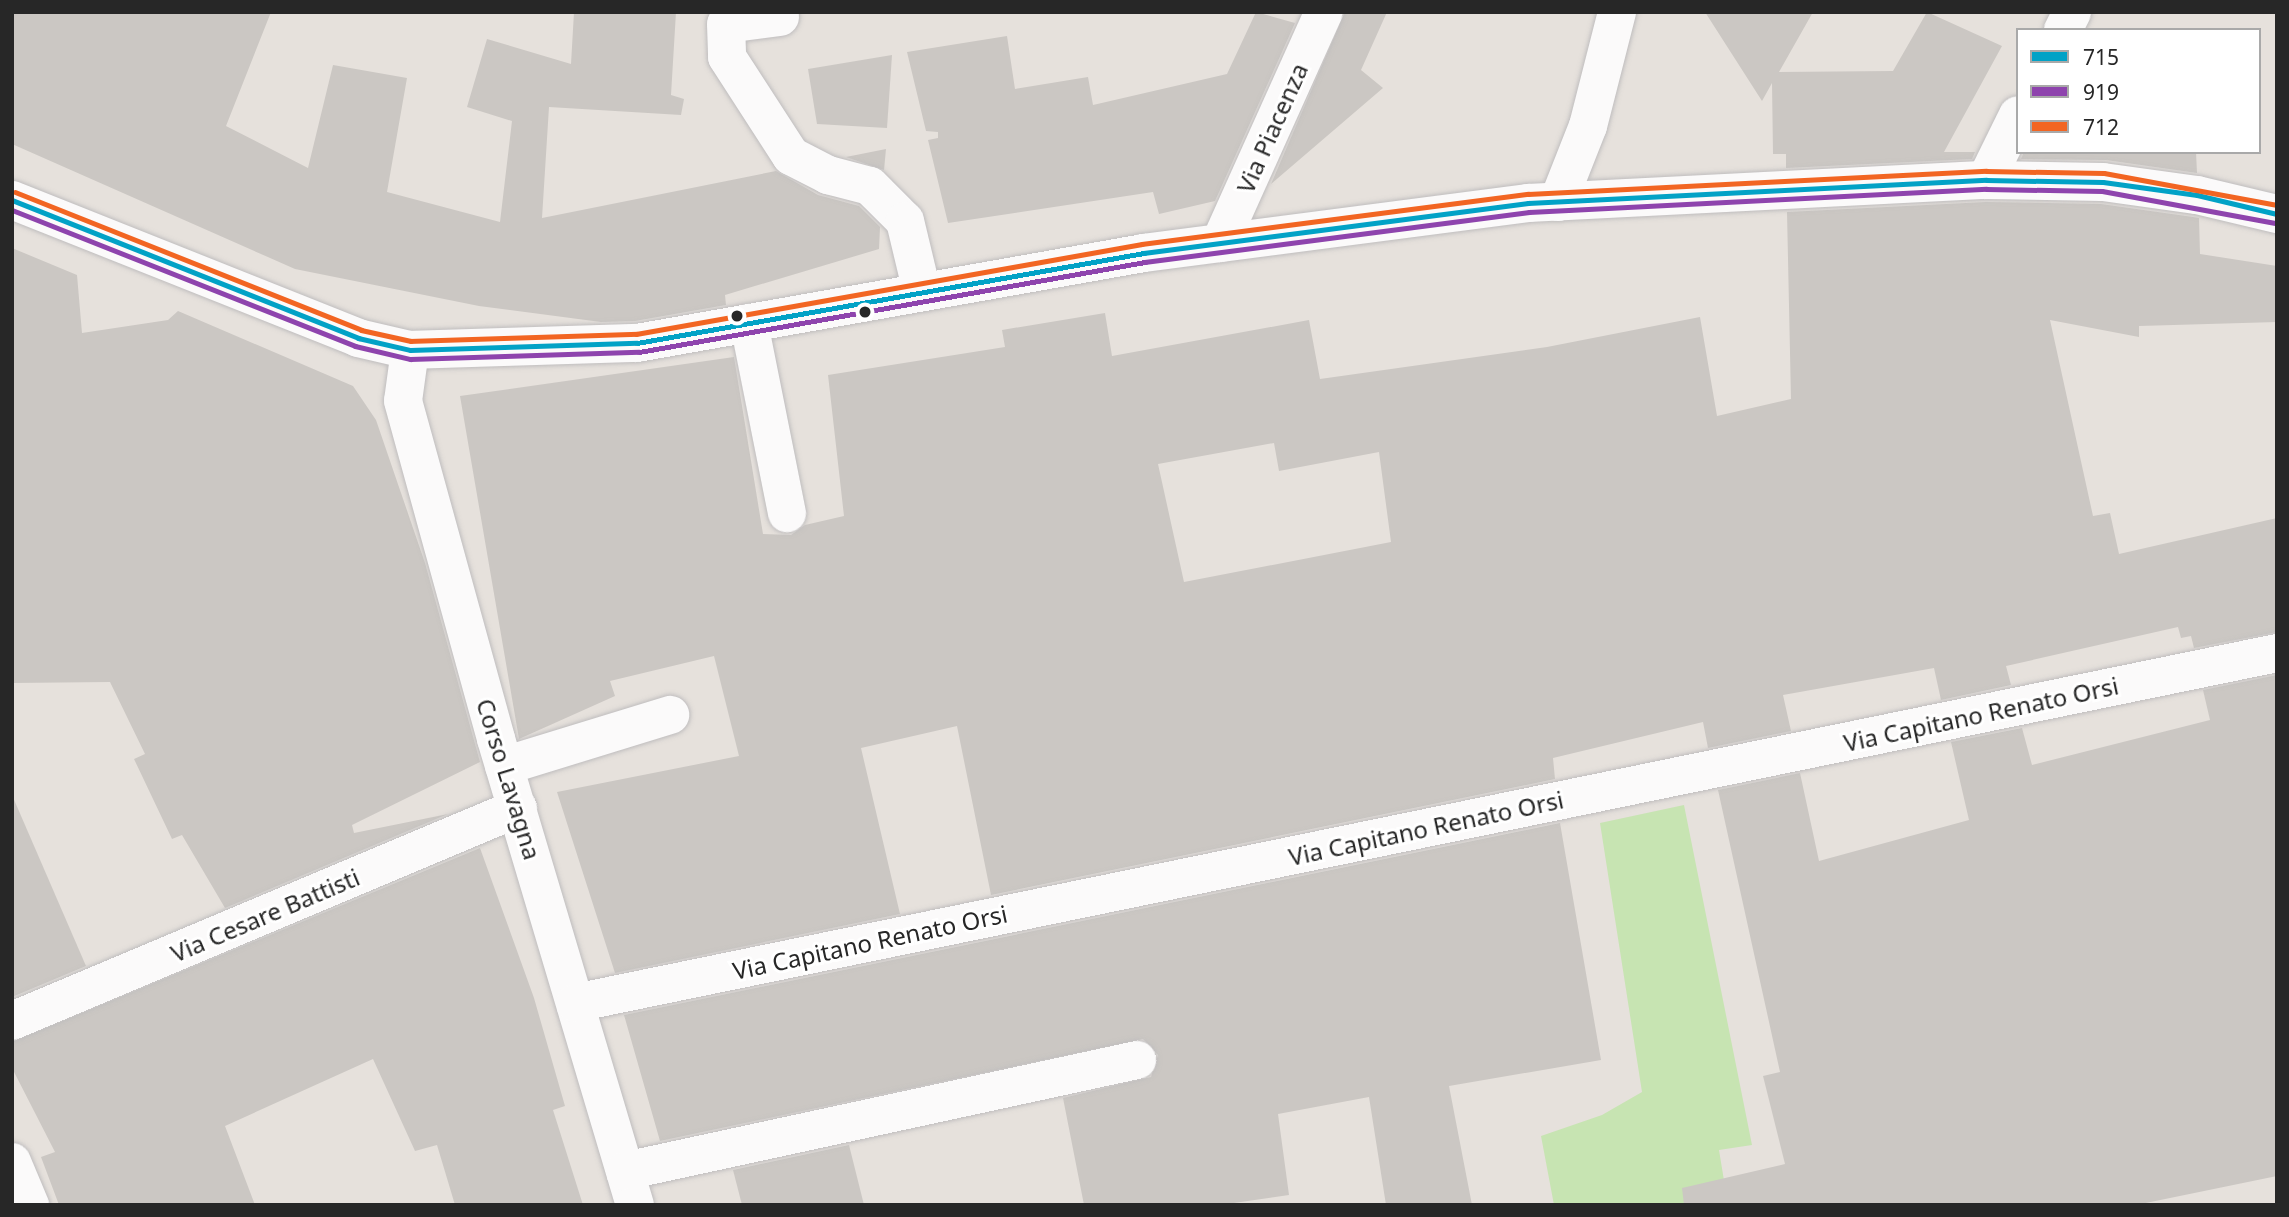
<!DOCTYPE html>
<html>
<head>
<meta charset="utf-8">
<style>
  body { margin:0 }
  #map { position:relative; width:2289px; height:1217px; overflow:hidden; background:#e6e1dc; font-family:"Noto Sans",sans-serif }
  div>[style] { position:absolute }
  .green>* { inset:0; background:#c7e4b2 }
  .building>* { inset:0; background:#cbc7c3 }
  .roads { filter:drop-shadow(0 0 2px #bfbdbe) drop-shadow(0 0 2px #bfbdbe) }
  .minor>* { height:38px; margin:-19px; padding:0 19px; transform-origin:19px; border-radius:19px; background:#fbfafa }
  .bus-1>* { height:5px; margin:-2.5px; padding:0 2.5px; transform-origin:2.5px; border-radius:2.5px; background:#02a2c6 }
  .bus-2>* { height:5px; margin:-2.5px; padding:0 2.5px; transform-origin:2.5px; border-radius:2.5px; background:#8e44ad }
  .bus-3>* { height:5px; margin:-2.5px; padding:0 2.5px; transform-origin:2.5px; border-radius:2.5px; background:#f26522 }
  .dots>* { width:19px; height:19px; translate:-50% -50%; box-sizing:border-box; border:4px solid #fff; border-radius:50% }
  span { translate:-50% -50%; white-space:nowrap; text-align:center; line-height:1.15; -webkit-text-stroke:6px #fff; paint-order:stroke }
  .street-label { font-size:24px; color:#272727 }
  .frame { position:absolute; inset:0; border:14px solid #272727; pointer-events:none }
  .legend { position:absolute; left:2016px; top:28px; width:245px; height:126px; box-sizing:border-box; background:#fff; border:2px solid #a9a9a9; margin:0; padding:9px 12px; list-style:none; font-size:21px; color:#272727 }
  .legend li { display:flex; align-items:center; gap:14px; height:35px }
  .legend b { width:35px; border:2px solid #a9a9a9 }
</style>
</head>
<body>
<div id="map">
  <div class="green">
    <i style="clip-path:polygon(1684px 805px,1752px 1145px,1719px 1150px,1728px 1205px,1554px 1205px,1541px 1136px,1602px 1115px,1642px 1092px,1600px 823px)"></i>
  </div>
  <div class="building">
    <i style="clip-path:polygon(12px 12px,271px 12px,226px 126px,308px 168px,333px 65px,407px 78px,387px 192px,500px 222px,512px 121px,467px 107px,487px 39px,571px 64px,574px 12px,676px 12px,671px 95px,684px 99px,681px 115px,549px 107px,542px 218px,776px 171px,818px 195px,859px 206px,880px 227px,879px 249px,725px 295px,726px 305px,635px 321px,601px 322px,479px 306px,295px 269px,12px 144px)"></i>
    <i style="clip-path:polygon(1256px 12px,1295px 23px,1215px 201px,1159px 214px,1153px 192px,948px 223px,928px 140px,938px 138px,938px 132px,926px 131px,907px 52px,1007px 36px,1015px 89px,1088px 77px,1093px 105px,1227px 74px)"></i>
    <i style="clip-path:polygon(1345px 12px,1387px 12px,1361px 70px,1383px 88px,1271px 184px)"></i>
    <i style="clip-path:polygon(1705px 12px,1813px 12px,1779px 72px,1893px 71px,1927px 12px,2002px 46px,1944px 152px,1975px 152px,1972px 159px,1786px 168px,1786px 154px,1773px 154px,1772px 83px,1762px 101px)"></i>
    <i style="clip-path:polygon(892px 55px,887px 128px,817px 124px,808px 69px)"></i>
    <i style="clip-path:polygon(886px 149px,884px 170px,846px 157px)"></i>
    <i style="clip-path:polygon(2024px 152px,2196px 152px,2197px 173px,2106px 160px,2021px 159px)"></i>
    <i style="clip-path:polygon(evenodd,1986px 202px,2101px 204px,2193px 217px,2199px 218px,2200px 254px,2277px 266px,2277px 322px,2139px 326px,2139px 337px,2050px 320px,2093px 516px,2110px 513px,2119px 554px,2277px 518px,2277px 632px,2194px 648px,2191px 636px,2181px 638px,2178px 627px,2006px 666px,2011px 685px,1941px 700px,1934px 668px,1783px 695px,1791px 731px,1708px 748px,1703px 722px,1553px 758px,1555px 779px,991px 895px,957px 726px,861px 748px,900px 914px,615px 973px,557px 792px,739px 756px,714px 656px,610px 681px,615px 696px,519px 739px,460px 396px,734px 357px,763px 534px,791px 535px,805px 525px,844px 516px,828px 375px,1005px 347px,1002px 330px,1105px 313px,1112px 356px,1309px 320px,1320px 379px,1547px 347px,1700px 317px,1717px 416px,1791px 399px,1787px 212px,1986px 202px,1274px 443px,1279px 471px,1379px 452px,1391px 542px,1184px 582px,1158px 464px,1274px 443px)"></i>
    <i style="clip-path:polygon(12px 248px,77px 275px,82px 333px,168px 320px,178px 311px,353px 386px,376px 420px,425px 563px,480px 762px,352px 825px,354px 833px,448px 814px,225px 908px,182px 835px,172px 839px,134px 759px,145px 754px,110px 682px,12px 683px)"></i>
    <i style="clip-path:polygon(2277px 675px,2277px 1176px,2136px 1205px,1684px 1205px,1682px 1188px,1785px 1164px,1763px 1076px,1780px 1072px,1718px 790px,1800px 773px,1819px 861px,1969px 820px,1951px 742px,2022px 728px,2032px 765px,2210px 720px,2203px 690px)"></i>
    <i style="clip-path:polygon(12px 795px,86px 966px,12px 997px)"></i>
    <i style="clip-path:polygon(1560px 823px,1601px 1060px,1449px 1086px,1472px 1205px,1386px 1205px,1369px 1097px,1278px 1114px,1289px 1195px,1220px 1205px,1084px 1205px,1063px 1098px,1151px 1077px,1158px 1055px,1143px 1039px,660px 1141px,624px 1015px)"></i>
    <i style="clip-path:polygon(480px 848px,534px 998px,565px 1106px,553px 1110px,583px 1205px,455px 1205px,437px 1145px,415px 1151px,373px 1059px,225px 1126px,255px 1205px,59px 1205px,41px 1157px,55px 1152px,12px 1068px,12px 1042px)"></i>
    <i style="clip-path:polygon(849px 1145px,864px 1205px,742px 1205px,733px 1170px)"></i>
  </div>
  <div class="roads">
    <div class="minor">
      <i style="left:780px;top:17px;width:54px;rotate:172.6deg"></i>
      <i style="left:726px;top:24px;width:33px;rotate:88deg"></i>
      <i style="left:727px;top:57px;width:118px;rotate:57.1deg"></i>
      <i style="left:791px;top:156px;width:42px;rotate:27.2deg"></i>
      <i style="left:828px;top:175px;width:43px;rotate:14.7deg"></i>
      <i style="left:870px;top:186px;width:49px;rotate:45deg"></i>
      <i style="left:905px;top:221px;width:73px;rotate:76.5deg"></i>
      <i style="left:2063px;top:30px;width:20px;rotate:-63deg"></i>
      <i style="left:1986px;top:180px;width:72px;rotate:-63.8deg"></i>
      <i style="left:12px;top:200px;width:373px;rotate:21.7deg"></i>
      <i style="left:358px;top:338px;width:53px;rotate:13deg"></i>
      <i style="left:410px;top:350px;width:227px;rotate:-1.8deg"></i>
      <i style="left:637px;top:343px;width:515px;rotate:-10.07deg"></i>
      <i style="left:1144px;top:253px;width:387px;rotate:-7.4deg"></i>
      <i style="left:1528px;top:203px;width:459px;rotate:-2.9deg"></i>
      <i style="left:1986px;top:180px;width:117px;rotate:1deg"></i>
      <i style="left:2103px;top:182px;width:95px;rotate:7.9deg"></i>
      <i style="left:2197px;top:195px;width:82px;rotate:13.4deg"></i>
      <i style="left:1558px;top:202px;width:82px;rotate:-68.5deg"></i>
      <i style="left:1588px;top:126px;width:118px;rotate:-75.7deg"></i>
      <i style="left:1220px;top:243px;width:253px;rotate:-65.8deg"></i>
      <i style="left:749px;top:323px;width:194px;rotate:78.7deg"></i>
      <i style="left:410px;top:350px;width:51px;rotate:97.8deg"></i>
      <i style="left:403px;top:401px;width:351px;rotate:74.6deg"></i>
      <i style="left:496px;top:739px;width:486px;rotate:73.4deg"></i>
      <i style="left:504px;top:766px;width:174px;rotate:-17.1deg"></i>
      <i style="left:575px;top:1003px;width:1738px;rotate:-11.62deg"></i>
      <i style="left:12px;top:1021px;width:549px;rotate:-22.83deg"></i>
      <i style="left:12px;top:1162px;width:47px;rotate:67.3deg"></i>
      <i style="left:625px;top:1171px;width:524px;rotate:-12.23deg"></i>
    </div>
  </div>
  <div class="bus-1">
    <i style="left:12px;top:200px;width:373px;rotate:21.7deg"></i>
    <i style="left:358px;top:338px;width:53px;rotate:13deg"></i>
    <i style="left:410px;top:350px;width:227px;rotate:-1.8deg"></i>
    <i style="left:637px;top:343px;width:515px;rotate:-10.07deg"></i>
    <i style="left:1144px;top:253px;width:387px;rotate:-7.4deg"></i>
    <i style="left:1528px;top:203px;width:459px;rotate:-2.9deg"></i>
    <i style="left:1986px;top:180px;width:117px;rotate:1deg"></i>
    <i style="left:2103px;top:182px;width:95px;rotate:7.9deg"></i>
    <i style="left:2197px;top:195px;width:82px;rotate:13.4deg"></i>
  </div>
  <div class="bus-2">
    <i style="left:12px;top:210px;width:369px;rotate:21.6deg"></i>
    <i style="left:355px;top:346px;width:57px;rotate:13.3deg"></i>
    <i style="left:410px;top:359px;width:229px;rotate:-1.8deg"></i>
    <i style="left:639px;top:352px;width:514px;rotate:-10.09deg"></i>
    <i style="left:1145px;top:262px;width:387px;rotate:-7.4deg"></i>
    <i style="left:1529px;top:212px;width:458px;rotate:-2.9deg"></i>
    <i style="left:1986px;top:189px;width:116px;rotate:1deg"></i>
    <i style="left:2102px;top:191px;width:176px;rotate:10.5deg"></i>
  </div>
  <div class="bus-3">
    <i style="left:15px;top:192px;width:373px;rotate:21.7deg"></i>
    <i style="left:361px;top:330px;width:51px;rotate:12.4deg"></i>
    <i style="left:411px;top:341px;width:225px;rotate:-1.8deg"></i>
    <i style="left:636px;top:334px;width:514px;rotate:-10.09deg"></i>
    <i style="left:1142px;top:244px;width:389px;rotate:-7.4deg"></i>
    <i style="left:1528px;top:194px;width:459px;rotate:-2.9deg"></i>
    <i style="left:1986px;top:171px;width:118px;rotate:1deg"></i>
    <i style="left:2104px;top:173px;width:176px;rotate:10.5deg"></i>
  </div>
  <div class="dots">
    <i style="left:865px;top:312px;background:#272727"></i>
    <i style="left:737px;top:316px;background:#272727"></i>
  </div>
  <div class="street-label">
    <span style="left:1272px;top:128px;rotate:-66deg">Via Piacenza</span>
    <span style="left:1981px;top:714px;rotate:-12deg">Via Capitano Renato Orsi</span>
    <span style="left:509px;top:779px;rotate:73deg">Corso Lavagna</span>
    <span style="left:1426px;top:828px;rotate:-12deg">Via Capitano Renato Orsi</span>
    <span style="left:265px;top:915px;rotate:-23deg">Via Cesare Battisti</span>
    <span style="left:870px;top:942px;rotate:-12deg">Via Capitano Renato Orsi</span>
  </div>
  <div class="frame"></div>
  <ul class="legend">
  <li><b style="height:9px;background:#02a2c6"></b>715</li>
  <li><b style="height:9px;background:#8e44ad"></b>919</li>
  <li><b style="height:9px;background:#f26522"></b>712</li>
  </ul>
</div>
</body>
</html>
